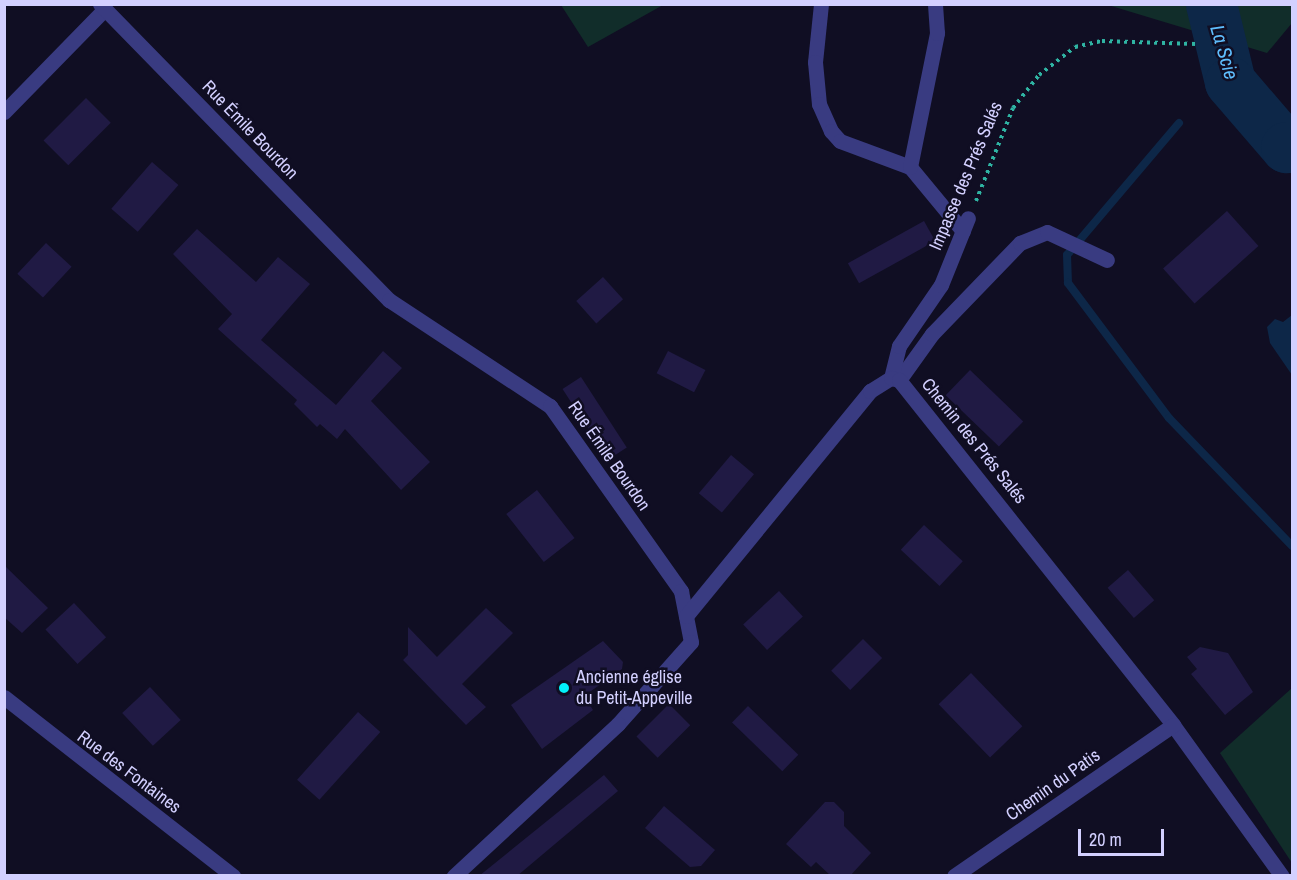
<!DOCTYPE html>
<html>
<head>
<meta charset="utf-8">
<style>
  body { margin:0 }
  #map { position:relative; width:1297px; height:880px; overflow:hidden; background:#100e23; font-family:"Archivo Narrow",sans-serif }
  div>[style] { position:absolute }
  .green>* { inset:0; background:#112d2a }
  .water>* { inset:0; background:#0d2748 }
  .stream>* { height:8px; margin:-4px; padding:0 4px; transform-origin:4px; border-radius:4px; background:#0d2748 }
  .river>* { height:51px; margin:-25.5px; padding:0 25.5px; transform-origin:25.5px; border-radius:25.5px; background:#0d2748 }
  .building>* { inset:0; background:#201a44; transform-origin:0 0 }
  .path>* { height:4px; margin-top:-2px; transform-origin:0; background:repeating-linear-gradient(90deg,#2fb4a3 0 3px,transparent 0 7.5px) }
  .service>* { height:15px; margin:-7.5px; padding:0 7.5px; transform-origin:7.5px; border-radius:7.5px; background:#393b81 }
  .minor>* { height:15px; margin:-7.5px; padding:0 7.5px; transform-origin:7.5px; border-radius:7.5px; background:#393b81 }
  .dots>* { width:16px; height:16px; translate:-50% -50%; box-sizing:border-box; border:3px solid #100e23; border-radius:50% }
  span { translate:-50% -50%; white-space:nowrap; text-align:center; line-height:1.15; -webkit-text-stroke:5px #100e23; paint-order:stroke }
  .street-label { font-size:18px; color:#d3d0ff }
  .poi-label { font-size:18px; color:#d3d0ff }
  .left { translate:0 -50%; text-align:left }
  .water-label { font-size:20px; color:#5fbefe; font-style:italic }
  .frame { position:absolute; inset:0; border:6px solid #d3d0ff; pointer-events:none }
  .scale { position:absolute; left:1078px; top:829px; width:86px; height:27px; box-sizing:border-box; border:3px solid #d3d0ff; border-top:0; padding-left:8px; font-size:18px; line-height:21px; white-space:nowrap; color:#d3d0ff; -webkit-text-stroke:4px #100e23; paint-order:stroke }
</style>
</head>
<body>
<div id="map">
  <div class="green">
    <i style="clip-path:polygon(561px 5px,663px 5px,588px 47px)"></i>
    <i style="clip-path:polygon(1108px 5px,1292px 5px,1292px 23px,1267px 53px)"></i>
    <i style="clip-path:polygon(1292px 688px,1292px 863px,1220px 753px)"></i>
  </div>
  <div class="water">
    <i style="clip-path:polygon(1292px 315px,1292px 375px,1270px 343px,1267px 327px,1275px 319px,1283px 322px)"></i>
  </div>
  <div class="stream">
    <i style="left:1179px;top:123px;width:173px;rotate:130.3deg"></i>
    <i style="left:1067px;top:255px;width:28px;rotate:88deg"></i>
    <i style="left:1068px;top:283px;width:169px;rotate:53.2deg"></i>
    <i style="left:1169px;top:418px;width:178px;rotate:46.1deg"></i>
  </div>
  <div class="river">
    <i style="left:1211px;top:4px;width:80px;rotate:76.3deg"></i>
    <i style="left:1230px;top:82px;width:86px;rotate:49.3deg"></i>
    <i style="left:1286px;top:147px;width:6px"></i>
  </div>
  <div class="building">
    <i style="left:86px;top:98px;width:35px;height:60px;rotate:45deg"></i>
    <i style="left:152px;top:162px;width:35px;height:62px;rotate:41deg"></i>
    <i style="left:1227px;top:211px;width:47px;height:86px;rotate:48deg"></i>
    <i style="left:924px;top:221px;width:23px;height:87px;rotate:61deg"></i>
    <i style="clip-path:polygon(197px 229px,256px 282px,278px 257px,310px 284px,261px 340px,336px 405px,383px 351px,402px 368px,371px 401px,430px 462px,401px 490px,345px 429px,337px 439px,320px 424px,317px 427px,294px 404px,297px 400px,218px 329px,232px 314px,173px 254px)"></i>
    <i style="left:46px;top:243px;width:35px;height:42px;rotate:43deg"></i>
    <i style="left:603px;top:277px;width:30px;height:36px;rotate:48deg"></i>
    <i style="left:668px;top:351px;width:42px;height:25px;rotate:27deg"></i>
    <i style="left:970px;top:370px;width:74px;height:35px;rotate:44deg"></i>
    <i style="left:581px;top:377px;width:84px;height:22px;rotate:57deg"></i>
    <i style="left:731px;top:455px;width:30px;height:50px;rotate:40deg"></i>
    <i style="left:537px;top:490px;width:61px;height:39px;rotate:52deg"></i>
    <i style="left:924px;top:525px;width:53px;height:34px;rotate:43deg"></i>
    <i style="clip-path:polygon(4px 565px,48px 608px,22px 633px,4px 617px)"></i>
    <i style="left:1128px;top:570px;width:40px;height:27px;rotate:49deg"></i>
    <i style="left:779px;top:591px;width:35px;height:49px;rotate:47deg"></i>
    <i style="left:74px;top:603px;width:47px;height:39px;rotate:47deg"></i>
    <i style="clip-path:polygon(486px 608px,513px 633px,462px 684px,486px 707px,466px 725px,403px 660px,408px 655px,408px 627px,437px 657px)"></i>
    <i style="left:863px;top:639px;width:27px;height:45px;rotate:45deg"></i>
    <i style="clip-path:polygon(603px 641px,623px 662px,622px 669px,584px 696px,593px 710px,542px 749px,511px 705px)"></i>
    <i style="clip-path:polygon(1200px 647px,1228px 653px,1253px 692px,1225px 715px,1191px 674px,1197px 669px,1187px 657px)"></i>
    <i style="left:971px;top:673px;width:74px;height:45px;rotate:46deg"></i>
    <i style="left:150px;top:687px;width:45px;height:38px;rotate:47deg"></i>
    <i style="left:669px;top:704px;width:30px;height:46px;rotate:45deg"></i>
    <i style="left:748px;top:706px;width:70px;height:23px;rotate:44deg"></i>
    <i style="left:358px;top:712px;width:30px;height:91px;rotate:42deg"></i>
    <i style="clip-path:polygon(604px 775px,618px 791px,517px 876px,479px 876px)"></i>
    <i style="clip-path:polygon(825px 802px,834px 802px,844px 812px,844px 826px,871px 853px,850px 876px,831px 876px,816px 862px,811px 867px,786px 844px)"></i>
    <i style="clip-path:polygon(664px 806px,715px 850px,701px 866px,690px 867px,645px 828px)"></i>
  </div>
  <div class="path">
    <i style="left:976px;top:201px;width:100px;rotate:-68.3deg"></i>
    <i style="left:1013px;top:108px;width:42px;rotate:-51.8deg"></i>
    <i style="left:1039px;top:75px;width:46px;rotate:-37.9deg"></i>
    <i style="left:1075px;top:47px;width:28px;rotate:-13deg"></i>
    <i style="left:1102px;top:41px;width:94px;rotate:1.8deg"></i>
  </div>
  <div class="service">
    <i style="left:821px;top:4px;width:58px;rotate:95.9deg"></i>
    <i style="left:815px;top:62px;width:42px;rotate:84.6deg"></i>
    <i style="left:819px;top:104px;width:30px;rotate:66deg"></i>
    <i style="left:831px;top:131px;width:13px;rotate:48deg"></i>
    <i style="left:840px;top:141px;width:75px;rotate:20.4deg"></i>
    <i style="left:910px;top:167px;width:83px;rotate:50.4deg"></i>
    <i style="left:4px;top:112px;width:144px;rotate:-45.6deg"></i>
    <i style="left:910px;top:167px;width:137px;rotate:-78.6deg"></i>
    <i style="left:937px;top:33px;width:29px;rotate:-94deg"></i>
    <i style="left:899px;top:380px;width:57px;rotate:-54.3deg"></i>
    <i style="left:932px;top:334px;width:127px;rotate:-46deg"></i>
    <i style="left:1020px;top:243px;width:29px;rotate:-22deg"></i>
    <i style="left:1047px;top:232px;width:66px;rotate:25deg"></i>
  </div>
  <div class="minor">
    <i style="left:100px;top:4px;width:414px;rotate:45.7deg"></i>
    <i style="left:389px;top:300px;width:193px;rotate:33.4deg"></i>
    <i style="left:550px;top:406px;width:227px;rotate:54.7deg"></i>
    <i style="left:681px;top:591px;width:52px;rotate:78.9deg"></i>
    <i style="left:691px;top:642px;width:110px;rotate:131.7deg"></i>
    <i style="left:618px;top:724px;width:224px;rotate:137.2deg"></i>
    <i style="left:891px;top:378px;width:33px;rotate:-76deg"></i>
    <i style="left:899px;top:346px;width:74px;rotate:-55.5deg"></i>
    <i style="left:941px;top:285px;width:72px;rotate:-68.1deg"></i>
    <i style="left:686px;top:616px;width:291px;rotate:-50.7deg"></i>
    <i style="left:870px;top:391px;width:25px;rotate:-32deg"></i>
    <i style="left:891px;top:378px;width:8px;rotate:14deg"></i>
    <i style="left:899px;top:380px;width:441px;rotate:51.5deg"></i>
    <i style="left:1173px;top:725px;width:186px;rotate:54.2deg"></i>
    <i style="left:4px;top:697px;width:291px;rotate:38deg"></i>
    <i style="left:954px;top:876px;width:266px;rotate:-34.6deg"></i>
  </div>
  <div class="dots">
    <i style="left:564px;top:688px;background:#02f0f9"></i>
  </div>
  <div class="street-label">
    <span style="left:250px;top:130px;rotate:46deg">Rue Émile Bourdon</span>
    <span style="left:966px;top:176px;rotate:-67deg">Impasse des Prés Salés</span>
    <span style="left:974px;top:441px;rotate:51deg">Chemin des Prés Salés</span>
    <span style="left:609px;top:456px;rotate:55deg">Rue Émile Bourdon</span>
    <span style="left:129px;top:772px;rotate:37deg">Rue des Fontaines</span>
    <span style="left:1053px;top:785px;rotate:-35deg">Chemin du Patis</span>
  </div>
  <div class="poi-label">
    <span class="left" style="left:576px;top:688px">Ancienne église<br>du Petit-Appeville</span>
  </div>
  <div class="water-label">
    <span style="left:1225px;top:52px;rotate:74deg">La Scie</span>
  </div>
  <div class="frame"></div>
  <div class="scale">20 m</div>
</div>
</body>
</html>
